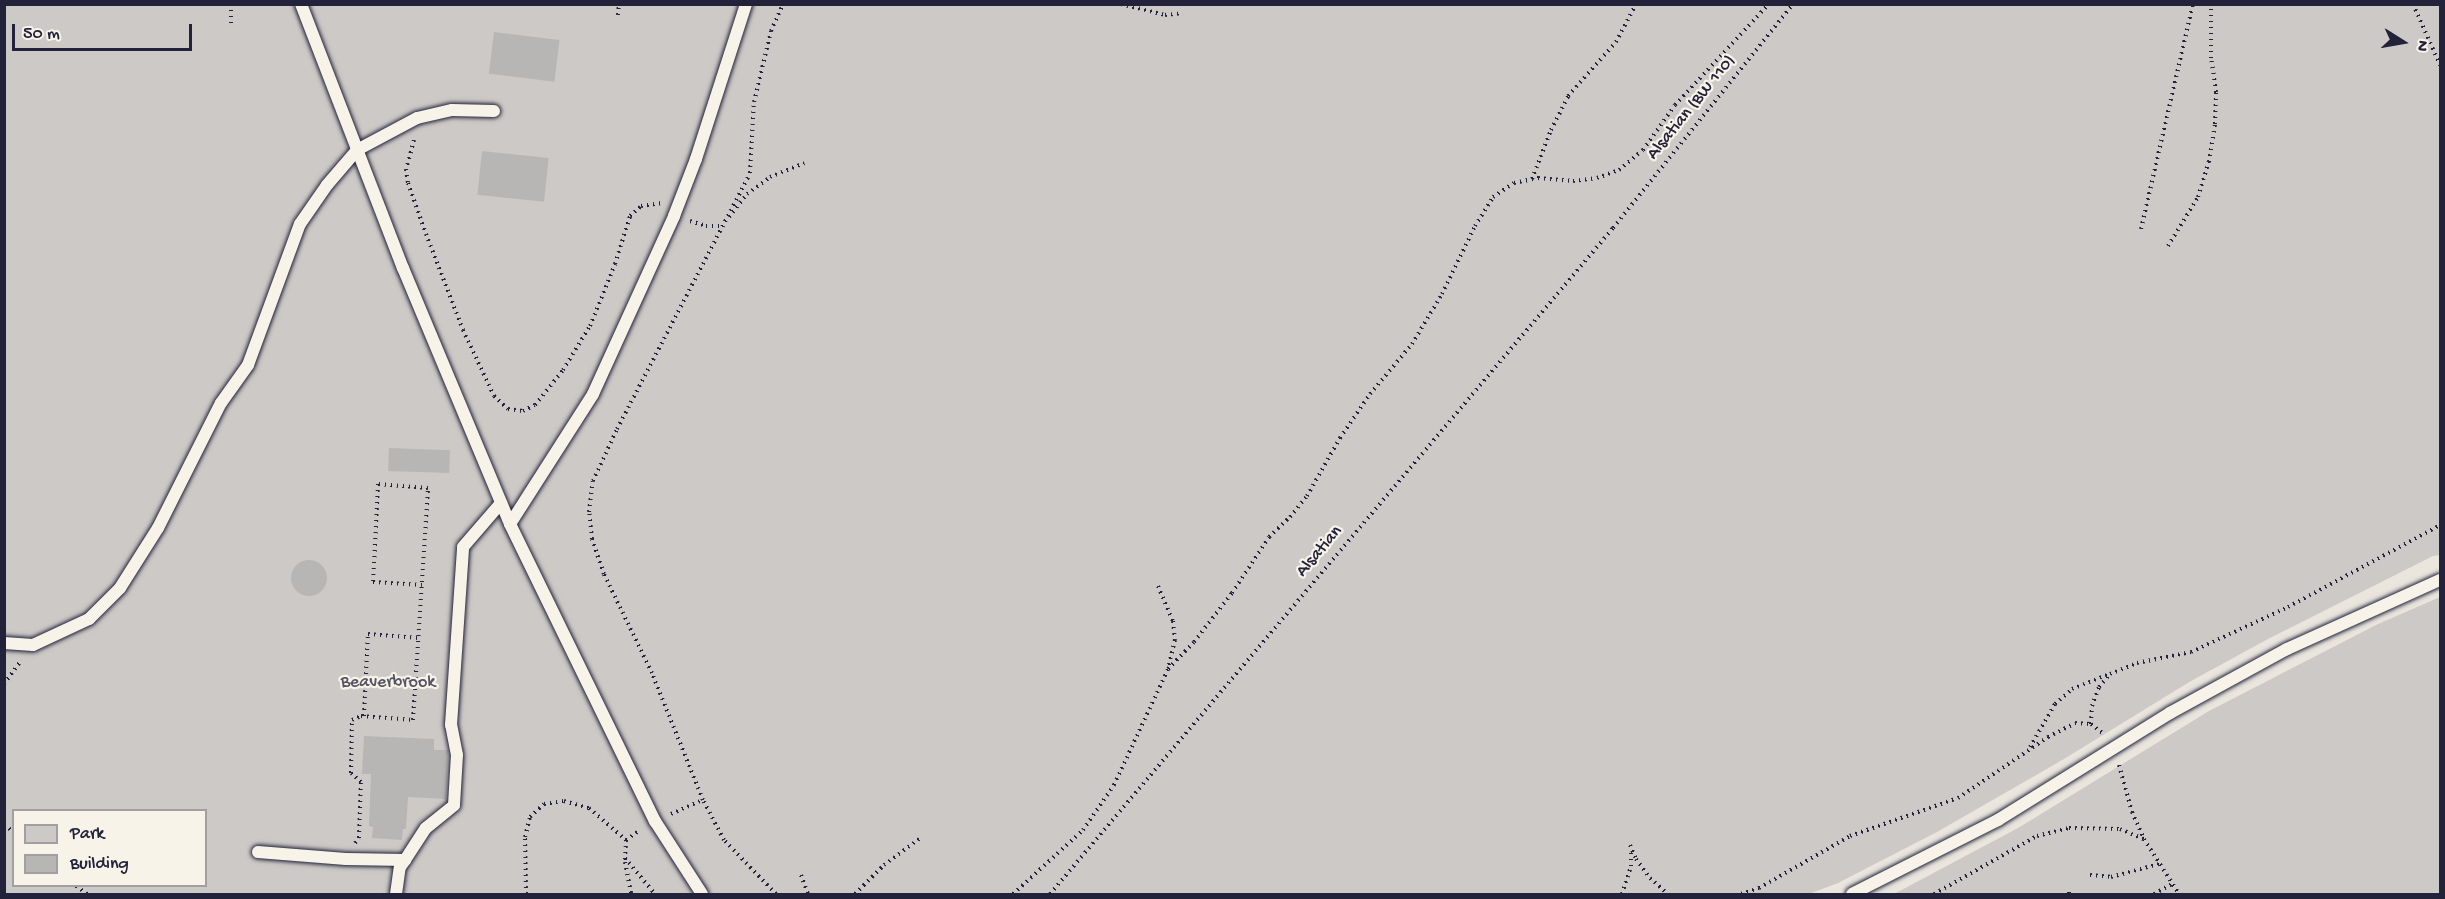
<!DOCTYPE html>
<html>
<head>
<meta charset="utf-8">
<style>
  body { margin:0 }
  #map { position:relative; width:2445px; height:899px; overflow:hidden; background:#eae6de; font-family:"Gochi Hand",sans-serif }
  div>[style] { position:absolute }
  .green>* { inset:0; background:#cdc9c6 }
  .building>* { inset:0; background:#b8b6b5; transform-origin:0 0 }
  .round { border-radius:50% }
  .path>* { height:4px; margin-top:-2px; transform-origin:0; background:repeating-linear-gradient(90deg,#22223b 0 1.5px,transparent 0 6px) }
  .roads { filter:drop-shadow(0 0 2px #22223b) drop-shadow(0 0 2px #22223b) }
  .service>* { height:12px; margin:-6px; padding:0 6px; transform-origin:6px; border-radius:6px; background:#f7f3e8 }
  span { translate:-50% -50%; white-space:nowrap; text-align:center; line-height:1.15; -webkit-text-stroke:4.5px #f7f3e8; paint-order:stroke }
  .street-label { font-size:18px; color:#22223b }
  .park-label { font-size:18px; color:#555465 }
  .frame { position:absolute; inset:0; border:6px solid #22223b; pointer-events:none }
  .legend { position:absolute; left:12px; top:809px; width:195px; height:78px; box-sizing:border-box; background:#f7f3e8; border:2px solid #a29fa3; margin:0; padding:8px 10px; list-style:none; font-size:18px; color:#22223b }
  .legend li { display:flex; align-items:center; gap:12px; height:30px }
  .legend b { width:30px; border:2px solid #a29fa3 }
  .north { position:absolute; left:2373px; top:12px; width:60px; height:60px; -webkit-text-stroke:4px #f7f3e8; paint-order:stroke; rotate:101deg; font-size:16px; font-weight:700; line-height:24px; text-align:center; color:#22223b }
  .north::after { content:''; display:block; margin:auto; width:21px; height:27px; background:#22223b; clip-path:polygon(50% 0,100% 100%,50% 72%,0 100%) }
  .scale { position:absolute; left:12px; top:24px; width:180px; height:27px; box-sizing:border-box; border:3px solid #22223b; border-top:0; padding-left:8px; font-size:18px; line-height:21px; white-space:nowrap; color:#22223b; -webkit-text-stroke:4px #f7f3e8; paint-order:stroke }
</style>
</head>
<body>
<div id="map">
  <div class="green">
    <i style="clip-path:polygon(evenodd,5px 5px,2440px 5px,2440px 555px,2433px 556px,2268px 639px,2191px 681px,2064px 759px,1937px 832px,1838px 883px,1809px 894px,5px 894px,5px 5px,14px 810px,206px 810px,206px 886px,14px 886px,14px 810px)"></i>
    <i style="clip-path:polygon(2440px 597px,2440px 894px,1894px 894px,2018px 828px,2209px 711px,2378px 624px)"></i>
  </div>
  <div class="building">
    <i style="left:494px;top:32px;width:66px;height:42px;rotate:7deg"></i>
    <i style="left:482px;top:151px;width:67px;height:44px;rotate:6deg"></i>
    <i style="left:389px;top:448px;width:61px;height:23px;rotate:2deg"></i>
    <i class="round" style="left:291px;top:560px;width:36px;height:36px"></i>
    <i style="clip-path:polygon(364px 736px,434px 739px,434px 750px,448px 750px,446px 799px,408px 797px,406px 829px,403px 829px,402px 840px,372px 838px,373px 827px,369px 826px,371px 774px,362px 774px)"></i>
  </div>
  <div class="path">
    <i style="left:231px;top:4px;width:22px;rotate:90deg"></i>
    <i style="left:1121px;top:4px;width:45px;rotate:14deg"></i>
    <i style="left:1165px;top:15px;width:18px;rotate:-6deg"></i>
    <i style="left:2413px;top:4px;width:67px;rotate:66.1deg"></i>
    <i style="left:618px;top:15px;width:11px;rotate:-85deg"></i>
    <i style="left:414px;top:140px;width:30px;rotate:105deg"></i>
    <i style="left:406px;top:169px;width:14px;rotate:82deg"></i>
    <i style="left:408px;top:183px;width:54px;rotate:70.6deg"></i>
    <i style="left:426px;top:234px;width:103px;rotate:68.9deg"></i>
    <i style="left:463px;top:330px;width:73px;rotate:64.8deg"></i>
    <i style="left:494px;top:396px;width:19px;rotate:43deg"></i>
    <i style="left:508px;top:409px;width:15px;rotate:8deg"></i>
    <i style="left:523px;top:411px;width:13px;rotate:-27deg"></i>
    <i style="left:535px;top:405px;width:45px;rotate:-51.3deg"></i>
    <i style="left:563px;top:370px;width:52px;rotate:-58.5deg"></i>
    <i style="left:590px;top:326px;width:67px;rotate:-68deg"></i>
    <i style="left:615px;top:264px;width:50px;rotate:-72.6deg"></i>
    <i style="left:630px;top:216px;width:15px;rotate:-42deg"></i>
    <i style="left:641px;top:206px;width:21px;rotate:-8deg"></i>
    <i style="left:1532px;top:179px;width:53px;rotate:-68.8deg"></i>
    <i style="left:1551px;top:130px;width:38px;rotate:-63deg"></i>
    <i style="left:1568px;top:96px;width:72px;rotate:-48.4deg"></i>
    <i style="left:1616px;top:42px;width:43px;rotate:-62.2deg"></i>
    <i style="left:729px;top:217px;width:29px;rotate:-52deg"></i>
    <i style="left:747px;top:194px;width:29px;rotate:-36deg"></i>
    <i style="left:770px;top:177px;width:37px;rotate:-22deg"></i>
    <i style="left:690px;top:221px;width:17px;rotate:17deg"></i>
    <i style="left:706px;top:226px;width:17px"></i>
    <i style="left:2141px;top:229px;width:231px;rotate:-77deg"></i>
    <i style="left:2168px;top:246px;width:57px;rotate:-58.5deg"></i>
    <i style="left:2198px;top:197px;width:37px;rotate:-73deg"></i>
    <i style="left:2209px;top:162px;width:38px;rotate:-81deg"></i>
    <i style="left:2215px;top:124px;width:32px;rotate:-88deg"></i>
    <i style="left:2216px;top:92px;width:34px;rotate:-98deg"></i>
    <i style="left:2211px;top:58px;width:54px;rotate:-90deg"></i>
    <i style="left:1158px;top:586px;width:38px;rotate:67deg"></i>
    <i style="left:1173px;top:621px;width:19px;rotate:84deg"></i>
    <i style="left:1175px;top:640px;width:29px;rotate:104deg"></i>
    <i style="left:4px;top:684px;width:27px;rotate:-54deg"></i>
    <i style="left:364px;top:716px;width:82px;rotate:-87.2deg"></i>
    <i style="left:368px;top:634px;width:50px;rotate:4.6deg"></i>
    <i style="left:2091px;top:724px;width:18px;rotate:-87deg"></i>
    <i style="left:2092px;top:706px;width:20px;rotate:-70deg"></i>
    <i style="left:2099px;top:687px;width:17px;rotate:-50deg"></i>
    <i style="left:2110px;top:674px;width:29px;rotate:-22deg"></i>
    <i style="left:2137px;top:663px;width:55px;rotate:-11.5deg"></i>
    <i style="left:2191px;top:652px;width:107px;rotate:-24.9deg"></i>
    <i style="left:2288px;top:607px;width:173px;rotate:-28.3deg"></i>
    <i style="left:2030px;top:747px;width:50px;rotate:-59.8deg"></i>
    <i style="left:2055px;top:704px;width:23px;rotate:-41deg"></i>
    <i style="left:2072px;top:689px;width:40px;rotate:-22deg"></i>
    <i style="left:2119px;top:765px;width:49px;rotate:74.5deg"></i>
    <i style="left:2132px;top:812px;width:30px;rotate:66deg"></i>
    <i style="left:2144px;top:839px;width:65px;rotate:57.5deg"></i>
    <i style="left:671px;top:814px;width:35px;rotate:-24deg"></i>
    <i style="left:4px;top:825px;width:12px;rotate:35deg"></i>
    <i style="left:626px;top:840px;width:22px;rotate:93deg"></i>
    <i style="left:625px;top:862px;width:33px;rotate:79deg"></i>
    <i style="left:355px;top:843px;width:6px;rotate:-51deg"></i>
    <i style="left:359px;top:838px;width:56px;rotate:-88deg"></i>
    <i style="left:361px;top:782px;width:13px;rotate:-138deg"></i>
    <i style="left:351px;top:773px;width:53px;rotate:-88.9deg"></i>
    <i style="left:352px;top:720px;width:10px;rotate:-24deg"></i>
    <i style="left:361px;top:716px;width:52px;rotate:4.4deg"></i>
    <i style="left:413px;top:720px;width:232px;rotate:-86.3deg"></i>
    <i style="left:428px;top:488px;width:50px;rotate:-175.4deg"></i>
    <i style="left:378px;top:484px;width:98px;rotate:92.9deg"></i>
    <i style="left:373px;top:582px;width:49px;rotate:3.5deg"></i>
    <i style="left:1630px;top:845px;width:15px;rotate:67deg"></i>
    <i style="left:1636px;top:859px;width:24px;rotate:54deg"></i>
    <i style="left:1650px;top:878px;width:24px;rotate:42deg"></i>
    <i style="left:625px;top:858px;width:47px;rotate:50.2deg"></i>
    <i style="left:801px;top:875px;width:20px;rotate:70deg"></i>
    <i style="left:2090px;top:875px;width:21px;rotate:5deg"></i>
    <i style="left:2111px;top:877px;width:50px;rotate:-15.2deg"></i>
    <i style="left:76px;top:886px;width:14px;rotate:36deg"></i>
    <i style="left:526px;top:894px;width:57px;rotate:-91deg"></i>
    <i style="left:525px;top:837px;width:21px;rotate:-76deg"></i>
    <i style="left:530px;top:817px;width:19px;rotate:-43deg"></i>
    <i style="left:544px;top:804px;width:20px;rotate:-9deg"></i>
    <i style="left:564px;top:801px;width:26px;rotate:16deg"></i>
    <i style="left:589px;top:808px;width:49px;rotate:40.9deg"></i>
    <i style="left:626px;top:840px;width:17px;rotate:-36deg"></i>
    <i style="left:776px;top:894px;width:75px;rotate:-133.9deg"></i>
    <i style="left:724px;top:840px;width:45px;rotate:-117.7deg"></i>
    <i style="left:703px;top:800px;width:137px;rotate:-111.9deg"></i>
    <i style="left:652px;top:673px;width:110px;rotate:-115.9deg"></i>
    <i style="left:604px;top:574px;width:37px;rotate:-109deg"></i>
    <i style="left:592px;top:539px;width:27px;rotate:-96deg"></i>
    <i style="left:589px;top:512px;width:31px;rotate:-83deg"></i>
    <i style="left:593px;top:481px;width:57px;rotate:-65.2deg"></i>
    <i style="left:617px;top:429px;width:288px;rotate:-62.5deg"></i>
    <i style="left:750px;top:173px;width:71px;rotate:-86.8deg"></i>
    <i style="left:754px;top:102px;width:73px;rotate:-76.5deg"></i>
    <i style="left:771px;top:31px;width:30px;rotate:-66deg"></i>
    <i style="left:855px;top:894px;width:41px;rotate:-45deg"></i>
    <i style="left:884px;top:865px;width:44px;rotate:-36.6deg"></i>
    <i style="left:1013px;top:894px;width:95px;rotate:-42.4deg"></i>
    <i style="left:1083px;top:830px;width:55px;rotate:-55.4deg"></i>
    <i style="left:1114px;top:785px;width:128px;rotate:-65deg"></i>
    <i style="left:1168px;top:669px;width:37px;rotate:-46deg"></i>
    <i style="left:1194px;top:642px;width:62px;rotate:-52.2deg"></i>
    <i style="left:1232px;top:593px;width:67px;rotate:-56.5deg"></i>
    <i style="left:1269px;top:537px;width:29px;rotate:-44deg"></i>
    <i style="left:1290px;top:517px;width:27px;rotate:-51deg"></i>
    <i style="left:1307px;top:496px;width:67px;rotate:-60.4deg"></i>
    <i style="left:1340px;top:438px;width:53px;rotate:-55.7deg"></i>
    <i style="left:1370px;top:394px;width:65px;rotate:-50deg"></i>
    <i style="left:1412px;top:344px;width:58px;rotate:-59deg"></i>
    <i style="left:1442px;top:294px;width:76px;rotate:-64.1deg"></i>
    <i style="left:1475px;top:226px;width:34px;rotate:-58deg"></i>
    <i style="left:1493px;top:197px;width:25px;rotate:-34deg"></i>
    <i style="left:1514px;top:183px;width:25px;rotate:-12deg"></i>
    <i style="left:1538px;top:178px;width:35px;rotate:5deg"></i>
    <i style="left:1573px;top:181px;width:24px;rotate:-7deg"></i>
    <i style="left:1597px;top:178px;width:23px;rotate:-20deg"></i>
    <i style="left:1619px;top:170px;width:31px;rotate:-40deg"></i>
    <i style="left:1643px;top:150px;width:55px;rotate:-54.6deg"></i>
    <i style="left:1675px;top:105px;width:138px;rotate:-47.1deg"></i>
    <i style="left:1050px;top:894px;width:872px;rotate:-49.79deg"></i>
    <i style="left:1613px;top:228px;width:287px;rotate:-51.2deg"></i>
    <i style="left:1622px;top:894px;width:29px;rotate:-72deg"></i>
    <i style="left:1631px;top:866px;width:15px;rotate:-90deg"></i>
    <i style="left:1741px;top:894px;width:19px;rotate:-18deg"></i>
    <i style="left:1759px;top:888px;width:105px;rotate:-29.7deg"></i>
    <i style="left:1850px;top:836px;width:114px;rotate:-19.4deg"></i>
    <i style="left:1958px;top:798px;width:109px;rotate:-34.1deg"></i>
    <i style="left:2048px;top:737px;width:30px;rotate:-27deg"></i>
    <i style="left:2075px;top:723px;width:16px;rotate:4deg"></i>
    <i style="left:2091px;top:724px;width:16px;rotate:38deg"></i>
    <i style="left:1934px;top:894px;width:118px;rotate:-29.4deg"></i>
    <i style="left:2037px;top:836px;width:33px;rotate:-14deg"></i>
    <i style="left:2069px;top:828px;width:51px;rotate:1.1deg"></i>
    <i style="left:2120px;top:829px;width:26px;rotate:23deg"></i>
    <i style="left:2069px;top:894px;width:3px;rotate:-90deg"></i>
    <i style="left:2154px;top:894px;width:21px;rotate:-29deg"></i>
  </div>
  <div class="roads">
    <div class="service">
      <i style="left:301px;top:4px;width:283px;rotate:68.9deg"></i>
      <i style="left:403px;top:268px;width:277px;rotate:67.3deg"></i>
      <i style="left:510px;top:524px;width:331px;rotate:64deg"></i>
      <i style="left:655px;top:821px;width:87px;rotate:57.2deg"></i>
      <i style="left:510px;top:524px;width:154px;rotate:-57.4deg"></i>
      <i style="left:593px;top:394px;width:196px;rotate:-65.5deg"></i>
      <i style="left:674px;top:216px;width:61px;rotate:-68.9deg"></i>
      <i style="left:696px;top:159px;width:163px;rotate:-72.1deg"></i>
      <i style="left:4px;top:643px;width:29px;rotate:4deg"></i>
      <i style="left:33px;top:645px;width:62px;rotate:-24.9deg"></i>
      <i style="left:89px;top:619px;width:44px;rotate:-45deg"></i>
      <i style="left:120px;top:588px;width:71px;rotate:-57.7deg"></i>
      <i style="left:158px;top:528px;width:140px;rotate:-63.3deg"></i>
      <i style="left:221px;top:403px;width:47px;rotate:-54.6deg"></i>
      <i style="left:248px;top:365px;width:150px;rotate:-69.8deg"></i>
      <i style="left:300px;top:224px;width:47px;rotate:-55.3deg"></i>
      <i style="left:327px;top:185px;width:46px;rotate:-49.4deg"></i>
      <i style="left:357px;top:150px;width:68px;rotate:-28.1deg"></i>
      <i style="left:417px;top:118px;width:36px;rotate:-13deg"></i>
      <i style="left:452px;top:110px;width:42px;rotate:1.4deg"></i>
      <i style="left:258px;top:852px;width:88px;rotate:4.5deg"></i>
      <i style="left:346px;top:859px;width:59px;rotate:1deg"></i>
      <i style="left:396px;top:894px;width:27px;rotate:-82deg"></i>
      <i style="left:400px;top:867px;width:9px;rotate:-54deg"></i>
      <i style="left:405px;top:860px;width:38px;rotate:-57deg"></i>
      <i style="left:426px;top:828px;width:36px;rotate:-39deg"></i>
      <i style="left:454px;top:805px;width:50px;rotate:-86.6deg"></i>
      <i style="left:457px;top:755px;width:31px;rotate:-101deg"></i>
      <i style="left:451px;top:725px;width:178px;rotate:-86.1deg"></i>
      <i style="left:463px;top:547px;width:58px;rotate:-49.2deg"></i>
      <i style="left:1852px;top:894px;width:164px;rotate:-26.9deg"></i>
      <i style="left:1998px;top:820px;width:203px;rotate:-31.9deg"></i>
      <i style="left:2170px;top:713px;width:133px;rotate:-28.7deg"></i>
      <i style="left:2287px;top:649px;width:168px;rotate:-24.3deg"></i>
    </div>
  </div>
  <div class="street-label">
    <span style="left:1692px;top:108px;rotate:-51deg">Alsatian (BW 110)</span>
    <span style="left:1320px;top:552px;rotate:-50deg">Alsatian</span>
  </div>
  <div class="park-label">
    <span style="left:388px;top:683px">Beaverbrook</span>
  </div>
  <div class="frame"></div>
  <ul class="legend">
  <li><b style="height:16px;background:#cdc9c6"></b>Park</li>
  <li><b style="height:16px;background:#b8b6b5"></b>Building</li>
  </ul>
  <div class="north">N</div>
  <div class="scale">50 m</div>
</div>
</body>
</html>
